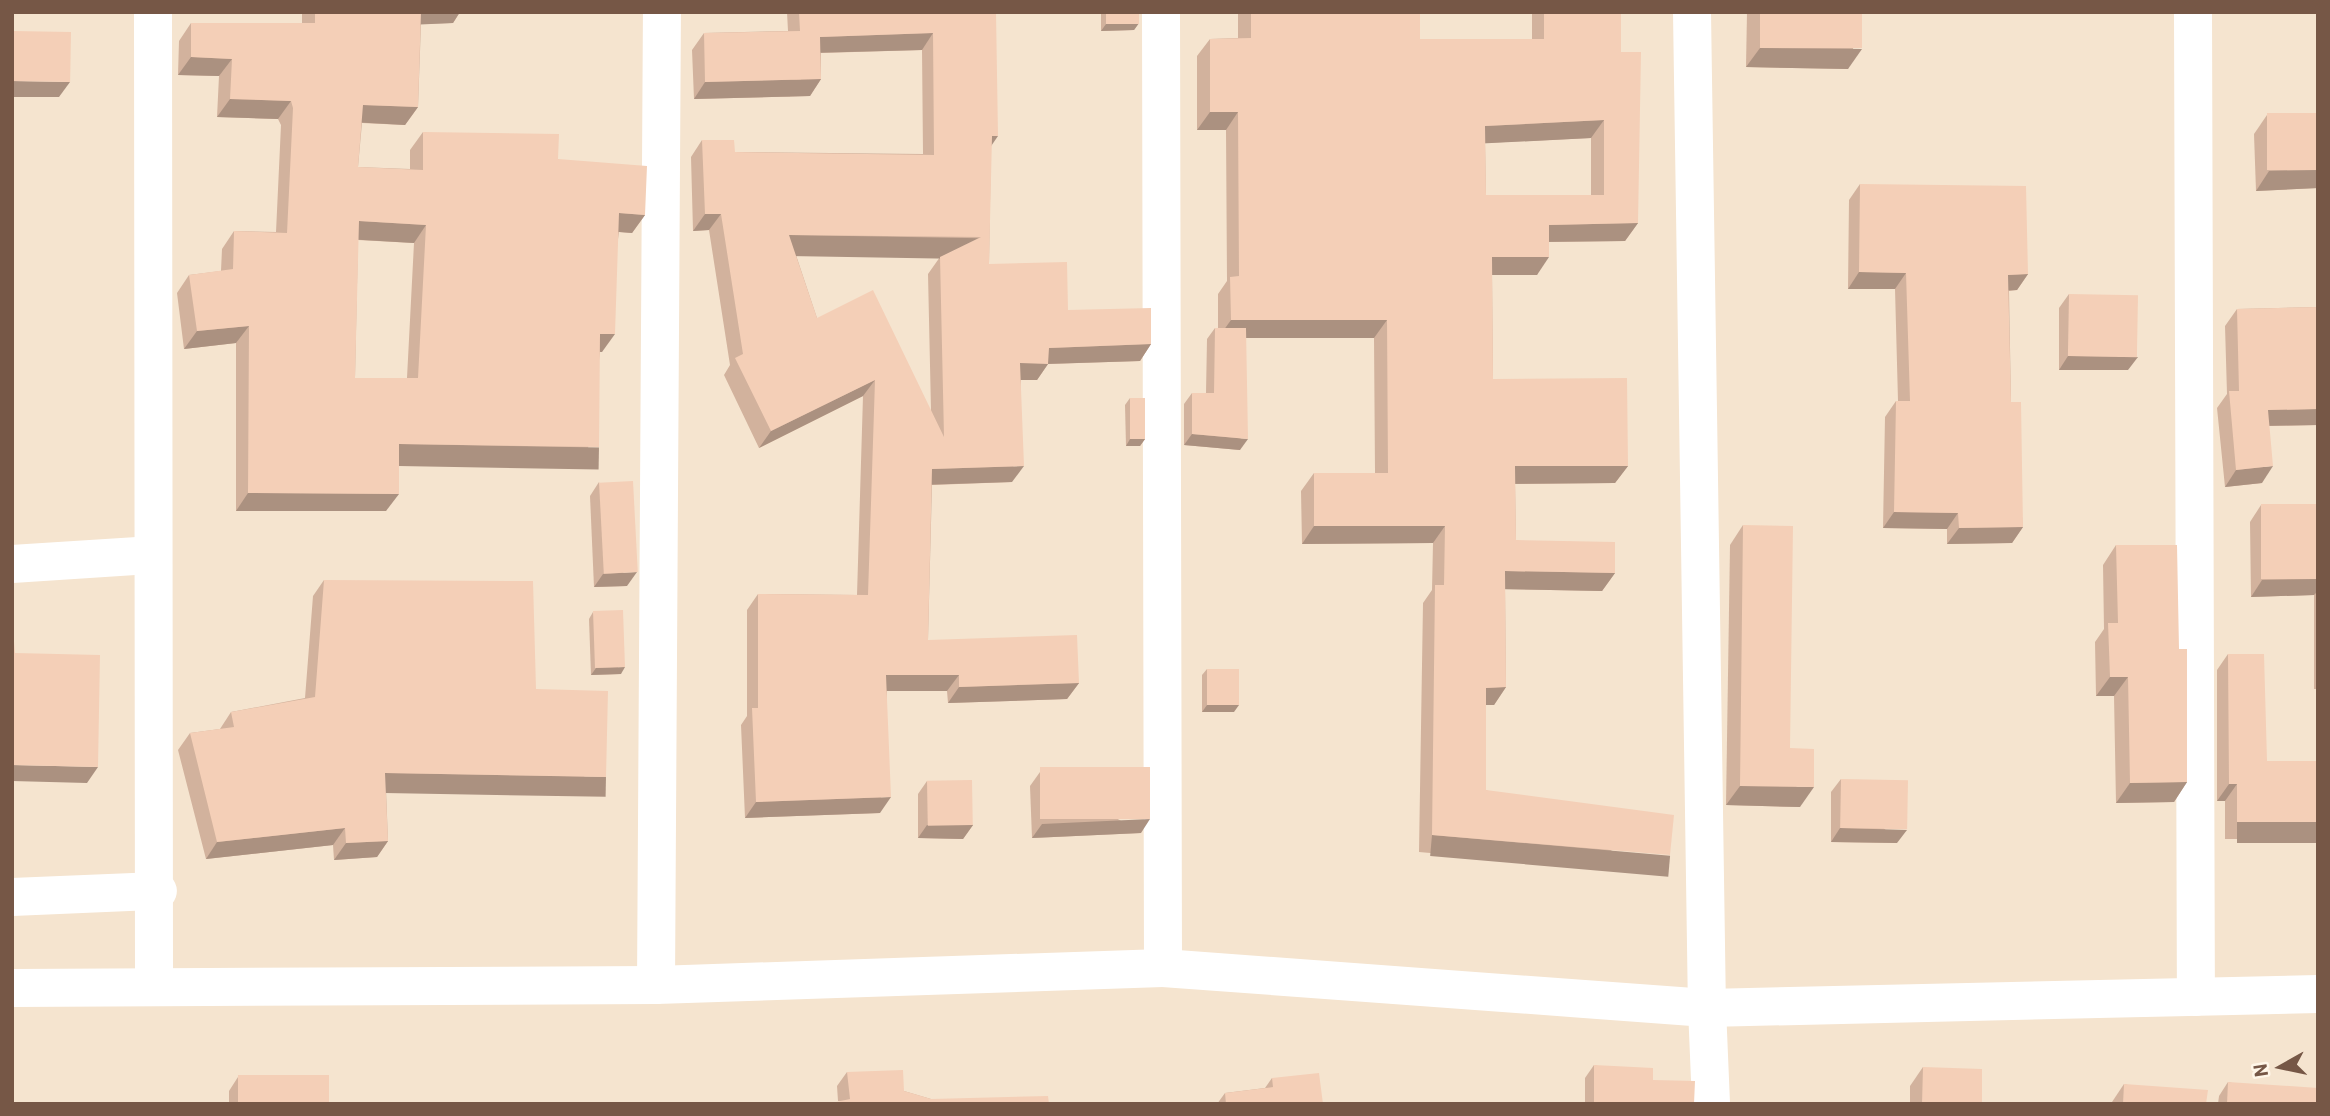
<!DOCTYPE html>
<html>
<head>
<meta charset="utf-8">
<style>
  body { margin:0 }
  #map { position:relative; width:2330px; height:1116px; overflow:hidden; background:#fdf2e1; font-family:Barlow,sans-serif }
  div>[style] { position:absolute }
  .residential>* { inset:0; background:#f5e4cf; transform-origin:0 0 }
  .street>* { height:38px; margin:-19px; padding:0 19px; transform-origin:19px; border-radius:19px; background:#fff }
  .secondary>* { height:38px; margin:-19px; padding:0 19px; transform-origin:19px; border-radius:19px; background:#fff }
  .wall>* { inset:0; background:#d2b29d }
  .shaded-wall>* { inset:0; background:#ab9180; transform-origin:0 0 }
  .building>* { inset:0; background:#f4cfb7; transform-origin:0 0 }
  span { translate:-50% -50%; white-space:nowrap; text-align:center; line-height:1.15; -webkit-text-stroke:5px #fff6e8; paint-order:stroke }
  .frame { position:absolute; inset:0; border:14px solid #765746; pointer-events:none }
  .north { position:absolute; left:2246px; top:1032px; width:70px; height:70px; -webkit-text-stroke:5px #fff6e8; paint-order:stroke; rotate:261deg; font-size:19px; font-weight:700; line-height:28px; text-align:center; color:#765746 }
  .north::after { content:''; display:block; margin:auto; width:24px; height:32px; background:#765746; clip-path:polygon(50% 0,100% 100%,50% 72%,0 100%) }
</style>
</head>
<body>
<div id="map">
  <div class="residential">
    <i style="left:12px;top:12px;width:2306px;height:1092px"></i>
  </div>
  <div class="street">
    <i style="left:153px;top:12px;width:972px;rotate:89.94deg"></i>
    <i style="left:1161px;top:12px;width:956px;rotate:89.88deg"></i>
    <i style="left:1692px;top:12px;width:996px;rotate:89.14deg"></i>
    <i style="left:1707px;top:1008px;width:611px;rotate:-1.31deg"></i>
    <i style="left:2193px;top:12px;width:985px;rotate:89.83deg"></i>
    <i style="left:12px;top:564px;width:138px;rotate:-3.7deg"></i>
    <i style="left:12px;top:897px;width:146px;rotate:-2.4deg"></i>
    <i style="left:656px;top:985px;width:973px;rotate:-89.65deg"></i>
  </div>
  <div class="secondary">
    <i style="left:12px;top:988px;width:644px;rotate:-0.27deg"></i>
    <i style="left:656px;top:985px;width:507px;rotate:-1.92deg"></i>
    <i style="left:1163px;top:968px;width:545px;rotate:4.21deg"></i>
    <i style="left:1707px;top:1008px;width:96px;rotate:87.6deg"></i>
  </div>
  <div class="wall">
    <i style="clip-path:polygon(evenodd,302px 12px,460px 12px,453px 23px,421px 24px,418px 107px,405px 125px,362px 123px,358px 167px,410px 169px,410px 150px,423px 132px,558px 159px,645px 215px,632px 233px,619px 232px,602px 352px,600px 352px,586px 465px,399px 462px,386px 511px,236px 511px,236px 343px,184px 349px,177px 293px,189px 275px,221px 271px,222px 249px,234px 231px,276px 232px,281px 125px,278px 119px,217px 117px,219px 76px,178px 75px,179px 41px,191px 23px,302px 23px,302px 12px,358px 240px,414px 243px,407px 378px,355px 378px,358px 240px)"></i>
    <i style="clip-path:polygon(evenodd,787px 12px,996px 12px,991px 145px,989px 264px,1068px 310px,1151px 344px,1140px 361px,1048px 364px,1037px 380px,1021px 380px,1012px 482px,932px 485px,928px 640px,1079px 683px,1067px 699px,948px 703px,947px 691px,887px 691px,880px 813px,745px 818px,741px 725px,747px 716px,747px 610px,758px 594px,857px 595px,863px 396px,759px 448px,724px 375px,730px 365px,709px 230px,693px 231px,691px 157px,702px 140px,735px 152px,923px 154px,922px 50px,821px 53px,821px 79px,810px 96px,694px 99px,692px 50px,704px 33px,788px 31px,787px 12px,795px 252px,948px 253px,940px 257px,928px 274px,931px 411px,817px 318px,795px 252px)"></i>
    <i style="clip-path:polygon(1101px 12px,1139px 12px,1139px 23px,1134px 30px,1101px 31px)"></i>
    <i style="clip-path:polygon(evenodd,1238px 12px,1420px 12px,1420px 39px,1532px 39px,1532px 12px,1621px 12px,1621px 52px,1638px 223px,1625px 241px,1549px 242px,1537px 275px,1492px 275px,1493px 379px,1628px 466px,1615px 483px,1515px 484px,1516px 540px,1615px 573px,1602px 591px,1505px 589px,1506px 687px,1494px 705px,1486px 705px,1486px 790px,1658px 873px,1419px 852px,1423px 603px,1432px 590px,1433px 543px,1302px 544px,1301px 491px,1314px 473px,1375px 473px,1374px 338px,1246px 338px,1240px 450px,1184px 445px,1184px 404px,1192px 393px,1206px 393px,1207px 339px,1215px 328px,1218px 328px,1218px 294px,1227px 281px,1226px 130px,1197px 130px,1197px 56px,1210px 39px,1238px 38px,1238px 12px,1591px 138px,1591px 195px,1486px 195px,1485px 143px,1591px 138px)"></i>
    <i style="clip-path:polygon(1747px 12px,1862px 12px,1848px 69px,1746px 67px)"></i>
    <i style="clip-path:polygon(2318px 113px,2318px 188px,2256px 191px,2254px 134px,2267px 115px)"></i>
    <i style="clip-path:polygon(1860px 184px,2028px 274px,2017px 290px,2009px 291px,2011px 402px,2023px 527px,2012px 543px,1947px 544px,1947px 529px,1883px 528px,1885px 417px,1896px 401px,1898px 401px,1895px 289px,1848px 289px,1849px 200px)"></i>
    <i style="clip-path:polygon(2069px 294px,2128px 370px,2059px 370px,2059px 308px)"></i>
    <i style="clip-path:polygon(2318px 307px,2318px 425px,2269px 426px,2262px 483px,2225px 487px,2217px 408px,2227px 394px,2225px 326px,2237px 309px)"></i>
    <i style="clip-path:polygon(1130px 398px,1145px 439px,1140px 446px,1126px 446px,1125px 405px)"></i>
    <i style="clip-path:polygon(599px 482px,627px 586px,594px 587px,590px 496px)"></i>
    <i style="clip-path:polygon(2318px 504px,2318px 689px,2314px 689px,2314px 595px,2251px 597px,2250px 522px,2261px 505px)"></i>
    <i style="clip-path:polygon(1743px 525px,1790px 748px,1800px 807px,1726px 805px,1730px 545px)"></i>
    <i style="clip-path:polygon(2116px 545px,2187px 782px,2174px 802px,2116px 803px,2114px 696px,2096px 696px,2095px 642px,2104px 629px,2103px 565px)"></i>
    <i style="clip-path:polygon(324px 580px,536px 689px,594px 794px,386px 790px,388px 841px,377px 857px,334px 860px,333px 845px,206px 859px,178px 750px,190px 733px,220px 729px,231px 712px,305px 698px,313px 596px)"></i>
    <i style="clip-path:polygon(593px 612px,621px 674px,591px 675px,589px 619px)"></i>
    <i style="clip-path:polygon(2228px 654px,2267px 761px,2318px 761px,2318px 839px,2225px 839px,2225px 801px,2217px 801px,2217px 670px)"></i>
    <i style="clip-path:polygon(1207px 669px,1234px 712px,1202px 712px,1202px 675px)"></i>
    <i style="clip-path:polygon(1040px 772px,1141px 833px,1032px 838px,1030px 786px)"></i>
    <i style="clip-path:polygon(1841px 779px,1897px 843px,1831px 842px,1831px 792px)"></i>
    <i style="clip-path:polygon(927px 781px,973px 825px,963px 839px,918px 838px,918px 794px)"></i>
    <i style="clip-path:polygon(1594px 1065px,1653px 1080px,1694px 1104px,1585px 1104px,1585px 1078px)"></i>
    <i style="clip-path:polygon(1923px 1067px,1982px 1104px,1910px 1104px,1910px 1086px)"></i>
    <i style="clip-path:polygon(847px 1072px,904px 1091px,931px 1099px,838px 1101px,837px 1086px)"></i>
    <i style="clip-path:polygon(238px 1077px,329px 1104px,229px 1104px,229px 1091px)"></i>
    <i style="clip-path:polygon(1272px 1078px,1323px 1104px,1217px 1104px,1225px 1093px,1265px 1088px)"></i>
    <i style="clip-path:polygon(2228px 1082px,2318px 1104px,2218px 1104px,2219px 1096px)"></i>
    <i style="clip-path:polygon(2124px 1084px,2206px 1104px,2112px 1104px,2112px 1102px)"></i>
  </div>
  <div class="shaded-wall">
    <i style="clip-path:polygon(417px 12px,460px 12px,453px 23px,409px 25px)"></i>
    <i style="clip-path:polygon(1139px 23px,1134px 30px,1101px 31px,1106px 24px)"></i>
    <i style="clip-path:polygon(933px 33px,922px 50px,809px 53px,820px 37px)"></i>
    <i style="clip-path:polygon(1760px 48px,1862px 49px,1848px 69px,1746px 67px)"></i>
    <i style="clip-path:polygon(191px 57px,232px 59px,219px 76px,178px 75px)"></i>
    <i style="clip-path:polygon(821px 79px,810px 96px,694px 99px,705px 82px)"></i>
    <i style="clip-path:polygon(12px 81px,70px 82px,59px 97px,12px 97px)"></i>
    <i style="clip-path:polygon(230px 99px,291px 101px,278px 119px,217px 117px)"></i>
    <i style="clip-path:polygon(363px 105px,418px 107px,405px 125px,351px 122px)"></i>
    <i style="clip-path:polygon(1210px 112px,1238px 112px,1226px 130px,1197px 130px)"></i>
    <i style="clip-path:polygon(1604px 120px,1591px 138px,1472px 144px,1485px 126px)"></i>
    <i style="clip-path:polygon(992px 136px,998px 136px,987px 152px)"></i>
    <i style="clip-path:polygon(2318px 170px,2318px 188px,2256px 191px,2269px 171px)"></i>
    <i style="clip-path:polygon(619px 213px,645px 215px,632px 233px,607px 231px)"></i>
    <i style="clip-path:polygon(705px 214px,721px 214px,709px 230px,693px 231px)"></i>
    <i style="clip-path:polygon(359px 221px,426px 225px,414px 243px,346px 239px)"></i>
    <i style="clip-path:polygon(1638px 223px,1625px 241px,1537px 242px,1549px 225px)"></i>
    <i style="left:789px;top:235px;width:192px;height:21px;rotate:1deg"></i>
    <i style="clip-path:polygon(1492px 257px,1549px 257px,1537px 275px,1479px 275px)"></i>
    <i style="clip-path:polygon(1859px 272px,1906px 273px,1895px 289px,1848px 289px)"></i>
    <i style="clip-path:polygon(2028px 274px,2017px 290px,1997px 291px,2008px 275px)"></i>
    <i style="clip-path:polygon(1231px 320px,1387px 320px,1374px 338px,1218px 338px)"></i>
    <i style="clip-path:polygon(249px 326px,236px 343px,184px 349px,197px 331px)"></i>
    <i style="clip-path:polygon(600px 334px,615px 334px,602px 352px,588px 351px)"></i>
    <i style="clip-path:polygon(1151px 344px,1140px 361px,1045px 364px,1048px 364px,1037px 380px,1009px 380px,1020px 363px,1049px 348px)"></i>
    <i style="clip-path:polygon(2068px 356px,2138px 357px,2128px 370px,2059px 370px)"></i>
    <i style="clip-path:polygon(875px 380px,863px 396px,759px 448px,771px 431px)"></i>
    <i style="clip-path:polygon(2318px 409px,2318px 425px,2256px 426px,2268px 410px)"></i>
    <i style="clip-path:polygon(1192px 434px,1248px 439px,1240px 450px,1184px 445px)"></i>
    <i style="clip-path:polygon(1130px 439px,1145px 439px,1140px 446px,1126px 446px)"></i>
    <i style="left:399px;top:444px;width:200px;height:22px;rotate:1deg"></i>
    <i style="clip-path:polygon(1024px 466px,1012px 482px,920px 485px,932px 469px)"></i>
    <i style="clip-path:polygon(1515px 466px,1628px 466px,1615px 483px,1502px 484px)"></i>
    <i style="clip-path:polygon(2273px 466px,2262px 483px,2225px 487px,2236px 470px)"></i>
    <i style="clip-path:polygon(248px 493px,399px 494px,386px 511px,236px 511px)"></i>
    <i style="clip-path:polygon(1894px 512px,1958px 513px,1947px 529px,1883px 528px)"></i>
    <i style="clip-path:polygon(1314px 526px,1445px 526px,1433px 543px,1302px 544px)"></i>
    <i style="clip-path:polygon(2023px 527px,2012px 543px,1947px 544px,1959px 528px)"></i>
    <i style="clip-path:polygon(1505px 571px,1615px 573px,1602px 591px,1493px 589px)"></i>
    <i style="clip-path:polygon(637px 572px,627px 586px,594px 587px,603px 574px)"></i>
    <i style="clip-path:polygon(2318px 579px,2318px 591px,2314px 595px,2251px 597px,2262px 580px)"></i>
    <i style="clip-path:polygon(625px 667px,621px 674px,591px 675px,596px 668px)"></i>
    <i style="clip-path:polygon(886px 675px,959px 675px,947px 691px,874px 691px)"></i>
    <i style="clip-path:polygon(2110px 677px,2128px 677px,2114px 696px,2096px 696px)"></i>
    <i style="clip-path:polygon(1079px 683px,1067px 699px,948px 703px,959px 687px)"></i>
    <i style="clip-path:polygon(1506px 687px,1494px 705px,1473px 705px,1486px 688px)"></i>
    <i style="clip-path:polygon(1207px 705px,1239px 705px,1234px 712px,1202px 712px)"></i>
    <i style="clip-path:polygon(12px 765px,98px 767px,87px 783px,12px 781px)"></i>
    <i style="left:385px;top:773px;width:221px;height:20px;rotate:1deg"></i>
    <i style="clip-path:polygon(2187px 782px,2174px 802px,2116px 803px,2130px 783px)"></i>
    <i style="clip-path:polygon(2229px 784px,2237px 784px,2225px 801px,2217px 801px)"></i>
    <i style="clip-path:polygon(1740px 786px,1814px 787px,1800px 807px,1726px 805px)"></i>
    <i style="clip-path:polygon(891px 797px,880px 813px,745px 818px,756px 802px)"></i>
    <i style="clip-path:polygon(1150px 819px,1141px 833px,1032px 838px,1042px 824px)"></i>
    <i style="left:2237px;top:822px;width:81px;height:21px"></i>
    <i style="clip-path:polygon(927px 825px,973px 825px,963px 839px,918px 838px)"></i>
    <i style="clip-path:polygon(345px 828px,333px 845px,206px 859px,217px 842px)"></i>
    <i style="clip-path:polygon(1840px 828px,1907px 830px,1897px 843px,1831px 842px)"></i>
    <i style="left:1432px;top:835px;width:239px;height:21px;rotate:5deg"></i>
    <i style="clip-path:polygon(388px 841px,377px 857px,334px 860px,346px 843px)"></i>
  </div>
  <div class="building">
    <i style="clip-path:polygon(evenodd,315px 12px,421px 12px,418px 107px,363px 105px,358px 167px,423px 170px,423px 132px,559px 134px,558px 159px,647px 166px,645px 215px,619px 213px,615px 334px,600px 334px,599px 447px,399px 444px,399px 494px,248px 493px,249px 326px,197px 331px,189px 275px,233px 269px,234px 231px,287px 233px,293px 108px,291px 101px,230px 99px,232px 59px,191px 57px,191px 23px,315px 23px,315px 12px,359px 221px,426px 225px,418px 378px,355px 378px,359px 221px)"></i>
    <i style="clip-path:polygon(evenodd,799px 12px,996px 12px,998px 136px,992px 136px,989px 264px,1067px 262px,1068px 310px,1151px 308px,1151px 344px,1049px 348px,1048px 364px,1020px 363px,1024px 466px,932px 469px,928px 640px,1077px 635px,1079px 683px,959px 687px,959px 675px,886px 675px,891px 797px,756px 802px,752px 708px,758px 708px,758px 594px,868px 595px,875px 380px,771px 431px,735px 358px,743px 354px,721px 214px,705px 214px,702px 140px,734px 140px,735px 152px,934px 155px,933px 33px,820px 37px,821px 79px,705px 82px,704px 33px,800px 31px,799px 12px,789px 235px,981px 237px,940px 257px,944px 437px,873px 290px,817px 318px,789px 235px)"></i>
    <i style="left:1106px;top:12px;width:33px;height:12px"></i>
    <i style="clip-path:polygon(evenodd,1251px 12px,1420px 12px,1420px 39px,1544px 39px,1544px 12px,1621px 12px,1621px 52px,1641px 52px,1638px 223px,1549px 225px,1549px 257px,1492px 257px,1493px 379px,1627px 378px,1628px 466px,1515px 466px,1516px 540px,1615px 542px,1615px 573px,1505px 571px,1506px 687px,1486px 688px,1486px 790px,1674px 815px,1670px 855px,1432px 835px,1435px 585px,1444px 585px,1445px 526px,1314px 526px,1314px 473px,1388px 473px,1387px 320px,1231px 320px,1230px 277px,1239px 276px,1238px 112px,1210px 112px,1210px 39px,1251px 38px,1251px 12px,1604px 120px,1604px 195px,1486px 195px,1485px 126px,1604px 120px)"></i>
    <i style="left:1760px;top:12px;width:102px;height:36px"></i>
    <i style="left:12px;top:31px;width:59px;height:50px;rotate:1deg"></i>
    <i style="left:2318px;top:113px;width:57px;height:51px;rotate:90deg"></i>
    <i style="clip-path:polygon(1860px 184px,2026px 186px,2028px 274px,2008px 275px,2011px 402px,2021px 402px,2023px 527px,1959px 528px,1958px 513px,1894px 512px,1896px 401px,1910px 401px,1906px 273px,1859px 272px)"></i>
    <i style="left:2069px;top:294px;width:69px;height:62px;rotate:1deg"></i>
    <i style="clip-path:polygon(2318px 307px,2318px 409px,2268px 410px,2273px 466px,2236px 470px,2229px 391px,2239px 391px,2237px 309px)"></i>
    <i style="clip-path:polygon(1215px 328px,1246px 328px,1248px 439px,1192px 434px,1192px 393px,1214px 393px)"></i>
    <i style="left:1130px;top:398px;width:15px;height:41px"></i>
    <i style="left:633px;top:481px;width:91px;height:34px;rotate:87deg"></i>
    <i style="left:2318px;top:504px;width:75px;height:57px;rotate:90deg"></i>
    <i style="clip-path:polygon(1743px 525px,1793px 526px,1790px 748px,1814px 749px,1814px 787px,1740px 786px)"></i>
    <i style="clip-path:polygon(2116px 545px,2177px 545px,2179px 649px,2187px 649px,2187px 782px,2130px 783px,2128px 677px,2110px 677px,2108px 623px,2118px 623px)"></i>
    <i style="clip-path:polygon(324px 580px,533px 581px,536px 689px,608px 691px,606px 777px,385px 773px,388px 841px,346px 843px,345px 828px,217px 842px,190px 733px,234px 727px,231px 712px,315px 697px)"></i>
    <i style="left:623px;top:610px;width:57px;height:30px;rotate:88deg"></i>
    <i style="clip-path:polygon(12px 618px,15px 653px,100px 655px,98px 767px,12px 765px)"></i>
    <i style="clip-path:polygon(2228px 654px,2264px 654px,2267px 761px,2318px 761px,2318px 822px,2237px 822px,2237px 784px,2229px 784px)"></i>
    <i style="left:1207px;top:669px;width:32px;height:36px"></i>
    <i style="left:1150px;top:767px;width:52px;height:110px;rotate:90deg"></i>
    <i style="left:1841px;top:779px;width:67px;height:49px;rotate:1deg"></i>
    <i style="left:972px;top:780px;width:45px;height:45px;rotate:89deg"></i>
    <i style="clip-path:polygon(1594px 1065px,1653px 1068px,1653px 1080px,1695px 1081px,1694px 1104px,1594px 1104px)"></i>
    <i style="clip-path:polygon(1923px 1067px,1982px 1069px,1982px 1103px,1976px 1102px,1976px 1104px,1922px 1104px)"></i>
    <i style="clip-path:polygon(903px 1070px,904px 1091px,931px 1099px,1048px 1096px,1049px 1104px,827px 1104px,850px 1099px,847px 1072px)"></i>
    <i style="clip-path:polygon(1319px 1073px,1323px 1104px,1226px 1104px,1225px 1093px,1273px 1087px,1272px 1078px)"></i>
    <i style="left:329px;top:1075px;width:29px;height:91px;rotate:90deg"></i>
    <i style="clip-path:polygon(2228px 1082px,2318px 1088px,2318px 1104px,2227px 1104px)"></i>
    <i style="clip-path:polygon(2124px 1084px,2208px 1090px,2206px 1104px,2123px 1104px)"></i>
  </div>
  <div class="frame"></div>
  <div class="north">N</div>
</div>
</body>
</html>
